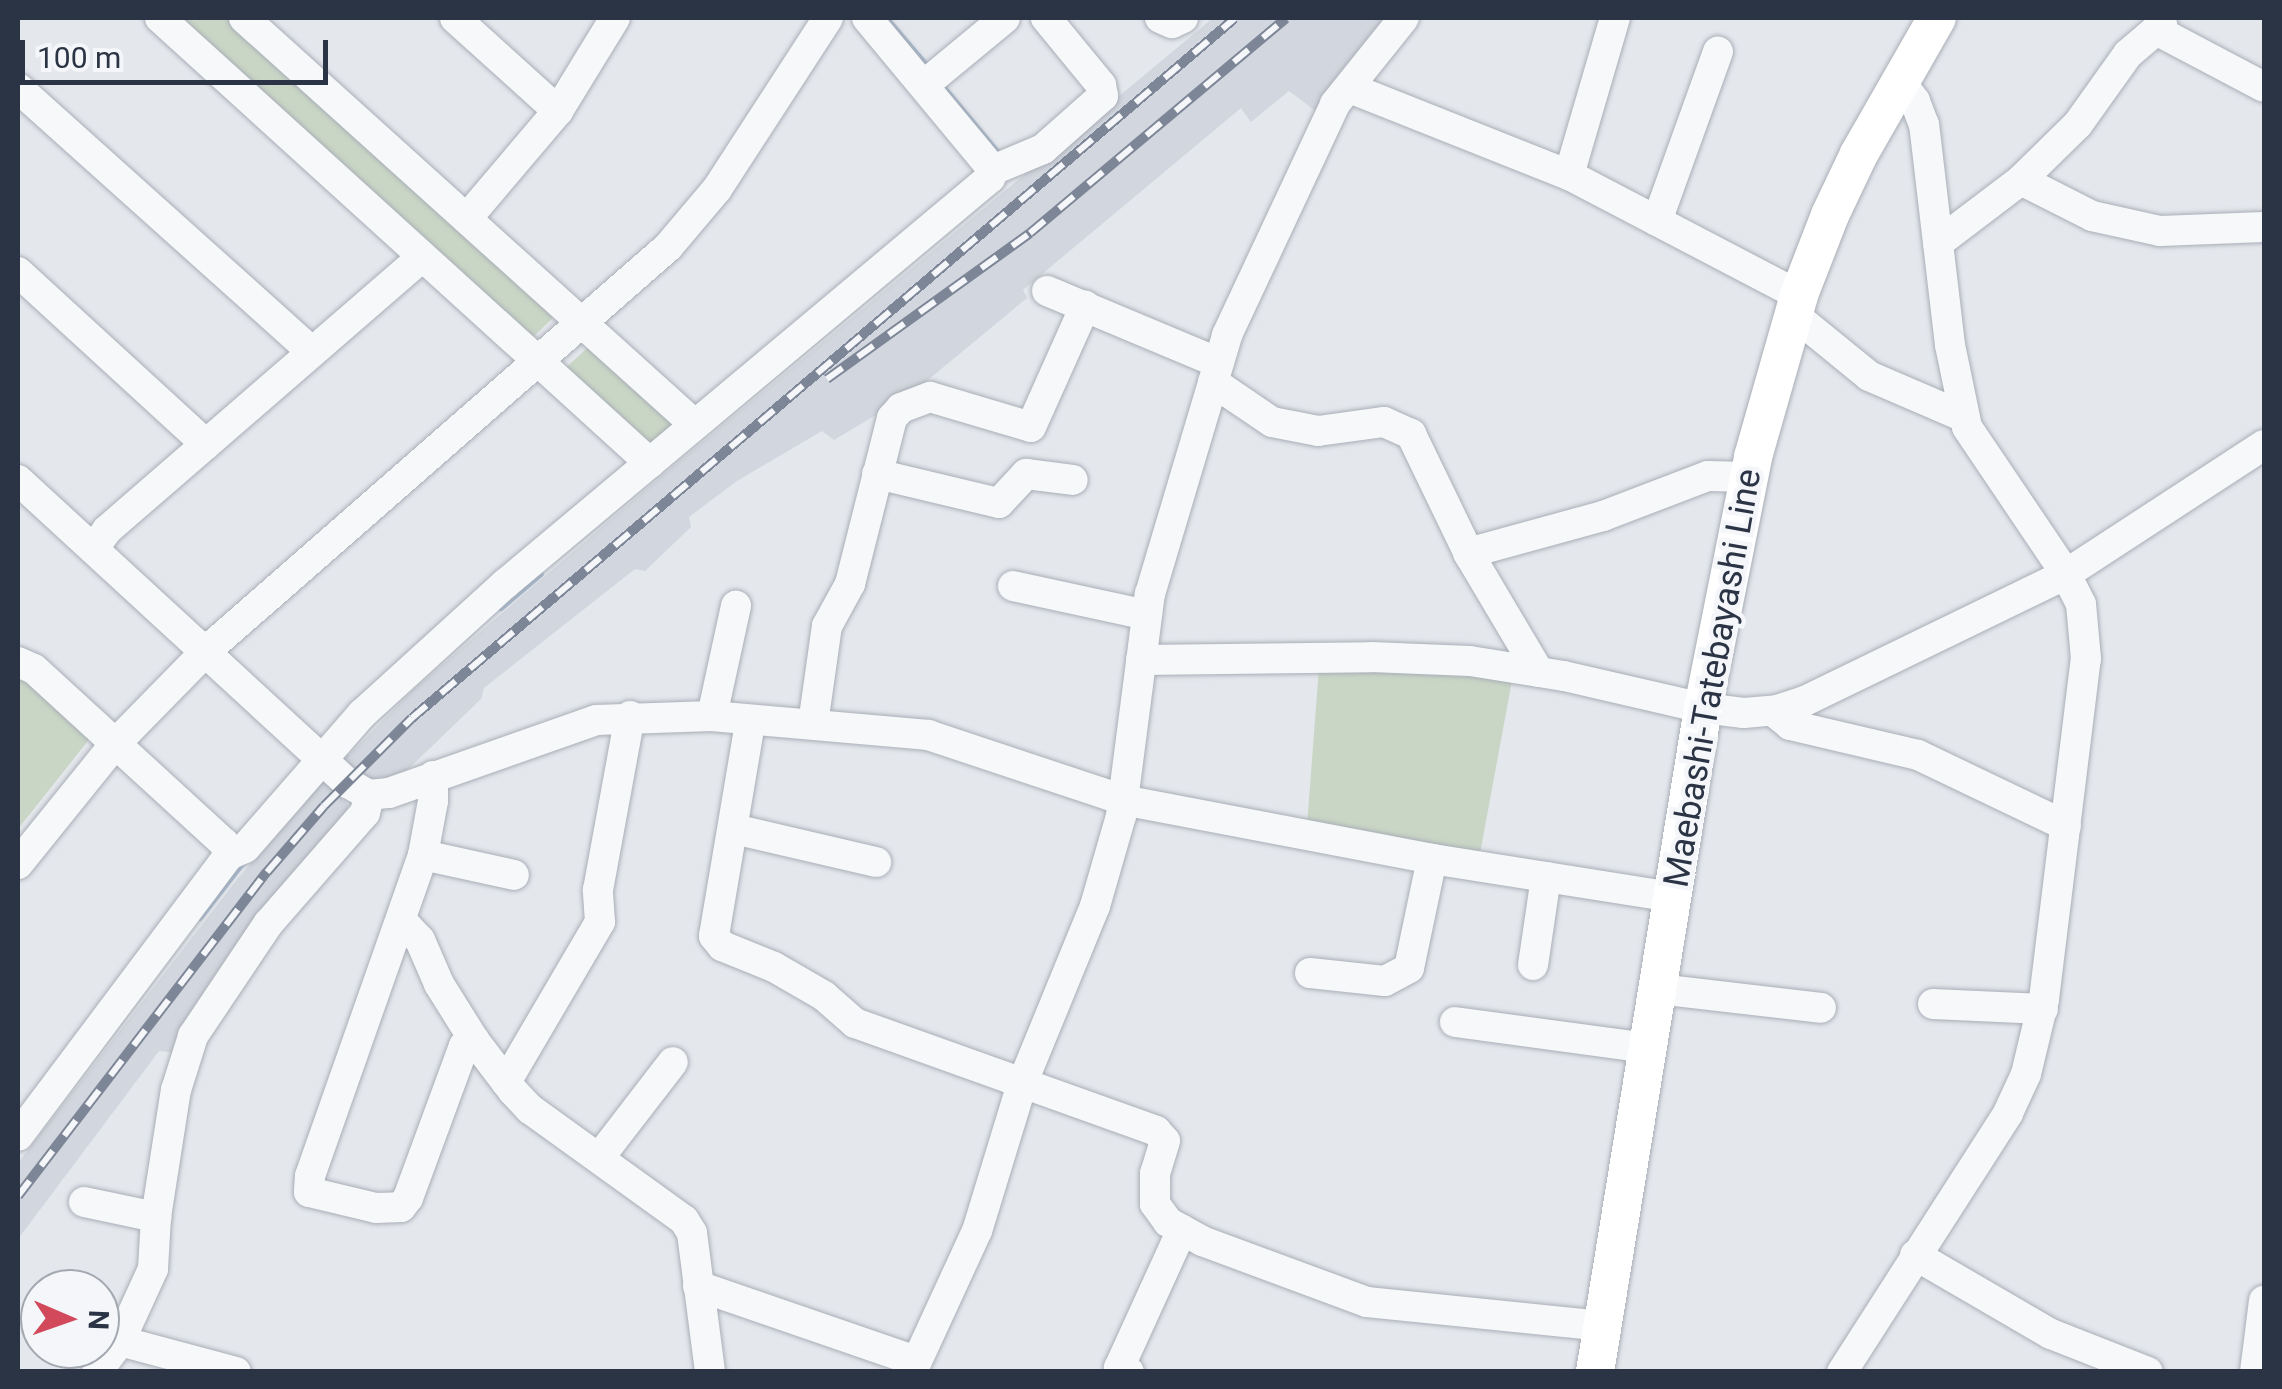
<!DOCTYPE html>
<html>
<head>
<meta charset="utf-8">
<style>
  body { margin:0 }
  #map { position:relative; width:2282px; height:1389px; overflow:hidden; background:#e4e7ec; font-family:Roboto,sans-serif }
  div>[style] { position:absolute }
  .built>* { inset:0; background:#d2d6de }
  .green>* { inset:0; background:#c9d6c5 }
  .stream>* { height:6px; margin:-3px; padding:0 3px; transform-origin:3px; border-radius:3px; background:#9fb4cc }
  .roads { filter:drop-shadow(0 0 2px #a9aeb7) drop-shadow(0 0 2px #a9aeb7) }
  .minor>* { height:30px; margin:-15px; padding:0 15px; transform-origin:15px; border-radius:15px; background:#f7f8fa }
  .major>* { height:38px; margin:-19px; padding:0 19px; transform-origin:19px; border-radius:19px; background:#fff }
  .rail>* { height:10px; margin-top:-5px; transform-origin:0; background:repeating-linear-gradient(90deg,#f4f6f9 0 19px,#7d8696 0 38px); box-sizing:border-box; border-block:2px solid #7d8696 }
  span { translate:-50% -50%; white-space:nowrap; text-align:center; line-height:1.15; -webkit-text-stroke:9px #f4f6f9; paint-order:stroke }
  .street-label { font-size:35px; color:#2b3445 }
  .frame { position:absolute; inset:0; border:20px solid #2b3445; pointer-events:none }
  .north { position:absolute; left:20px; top:1269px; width:100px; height:100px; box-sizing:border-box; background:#f4f6f9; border:2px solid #a4a8b1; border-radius:50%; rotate:92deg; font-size:28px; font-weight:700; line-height:40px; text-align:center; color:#2b3445 }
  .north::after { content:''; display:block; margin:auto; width:35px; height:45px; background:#d1495b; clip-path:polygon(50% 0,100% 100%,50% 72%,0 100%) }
  .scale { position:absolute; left:20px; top:40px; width:308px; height:45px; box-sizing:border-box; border:5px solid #2b3445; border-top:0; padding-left:12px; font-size:30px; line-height:35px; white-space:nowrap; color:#2b3445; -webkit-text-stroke:8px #f4f6f9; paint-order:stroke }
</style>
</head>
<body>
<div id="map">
  <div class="built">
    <i style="clip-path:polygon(1213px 18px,1386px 18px,1321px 115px,1289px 91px,1251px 122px,1241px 108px,1023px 290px,1027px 298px,911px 394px,834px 440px,822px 431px,737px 481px,689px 517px,691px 527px,645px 571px,635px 569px,484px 688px,481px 699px,397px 780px,376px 787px,343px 764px,342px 750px,349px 755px,413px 690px,652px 484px)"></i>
    <i style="clip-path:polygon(317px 773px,348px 805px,346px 822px,178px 1053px,159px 1051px,18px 1239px,18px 1163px,239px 877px,305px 803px,301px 792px)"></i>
  </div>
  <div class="green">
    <i style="clip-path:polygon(171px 18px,232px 18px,561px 310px,527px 343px)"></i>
    <i style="clip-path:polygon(595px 341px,677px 423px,654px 446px,561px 372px)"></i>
    <i style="clip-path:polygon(1319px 668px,1513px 675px,1479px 859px,1307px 825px)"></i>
    <i style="clip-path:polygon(18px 671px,91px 737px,18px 829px)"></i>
  </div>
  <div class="stream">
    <i style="left:886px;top:18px;width:62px;rotate:49.6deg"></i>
    <i style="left:944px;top:88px;width:86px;rotate:50.2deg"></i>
    <i style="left:501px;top:608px;width:52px;rotate:-40.4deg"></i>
    <i style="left:200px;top:918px;width:73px;rotate:-52.2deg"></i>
  </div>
  <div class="roads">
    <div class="minor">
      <i style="left:160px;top:18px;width:662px;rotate:42.24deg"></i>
      <i style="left:244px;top:18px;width:606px;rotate:42.06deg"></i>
      <i style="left:455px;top:18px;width:139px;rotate:42.1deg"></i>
      <i style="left:867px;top:18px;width:197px;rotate:50.3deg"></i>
      <i style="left:1160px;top:18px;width:13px;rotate:23deg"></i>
      <i style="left:1172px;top:23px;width:12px;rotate:-24deg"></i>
      <i style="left:2156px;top:30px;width:122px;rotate:27.8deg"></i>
      <i style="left:924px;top:85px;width:105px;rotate:-39.6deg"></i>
      <i style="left:18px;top:88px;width:395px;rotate:41.9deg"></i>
      <i style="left:1350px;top:88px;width:236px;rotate:21.7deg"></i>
      <i style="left:1569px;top:175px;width:259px;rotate:27.6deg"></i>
      <i style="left:1569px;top:175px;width:164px;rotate:-73.7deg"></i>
      <i style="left:2021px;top:180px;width:80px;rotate:26.9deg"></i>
      <i style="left:2092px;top:216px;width:70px;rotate:12.4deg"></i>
      <i style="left:2160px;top:231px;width:104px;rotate:-2.2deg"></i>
      <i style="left:468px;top:217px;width:139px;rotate:-49.7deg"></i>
      <i style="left:558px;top:111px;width:109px;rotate:-58.5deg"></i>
      <i style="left:1657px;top:221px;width:180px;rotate:-70.2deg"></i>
      <i style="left:1938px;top:243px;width:104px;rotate:-37.2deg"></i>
      <i style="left:2021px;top:180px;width:80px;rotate:-44.5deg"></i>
      <i style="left:2078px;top:124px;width:86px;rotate:-54.5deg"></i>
      <i style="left:2128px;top:54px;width:45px;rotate:-40.5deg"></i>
      <i style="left:18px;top:272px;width:255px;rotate:42.5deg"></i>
      <i style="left:1047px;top:291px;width:186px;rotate:22.7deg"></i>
      <i style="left:1793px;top:314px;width:98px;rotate:39.2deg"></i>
      <i style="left:1869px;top:376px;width:103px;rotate:23.3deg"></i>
      <i style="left:1213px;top:382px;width:71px;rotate:34.1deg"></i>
      <i style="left:1272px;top:422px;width:47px;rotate:11.1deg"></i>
      <i style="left:1318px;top:431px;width:67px;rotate:-7.8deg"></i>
      <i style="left:1384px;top:422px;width:30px;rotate:24deg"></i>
      <i style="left:1411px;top:434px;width:136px;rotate:64.2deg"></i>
      <i style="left:1470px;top:556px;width:135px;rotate:59.3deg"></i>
      <i style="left:877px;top:474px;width:125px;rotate:13.4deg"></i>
      <i style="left:999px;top:503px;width:40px;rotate:-47deg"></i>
      <i style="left:1026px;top:474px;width:47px;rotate:7.3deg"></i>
      <i style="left:18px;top:480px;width:448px;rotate:42.6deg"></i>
      <i style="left:348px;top:783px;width:24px;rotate:30deg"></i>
      <i style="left:369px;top:795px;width:20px;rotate:-6deg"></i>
      <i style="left:389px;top:793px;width:219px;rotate:-19.4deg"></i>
      <i style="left:596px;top:720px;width:116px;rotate:-2deg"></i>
      <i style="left:712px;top:716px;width:217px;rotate:5deg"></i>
      <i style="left:928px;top:735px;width:206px;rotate:18.4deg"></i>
      <i style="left:1123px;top:800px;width:315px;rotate:10.8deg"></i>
      <i style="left:1432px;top:859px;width:244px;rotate:9deg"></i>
      <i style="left:94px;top:548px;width:22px;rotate:-54deg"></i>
      <i style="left:107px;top:530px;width:415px;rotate:-40.9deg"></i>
      <i style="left:1468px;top:553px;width:140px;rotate:-15.3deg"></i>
      <i style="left:1603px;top:516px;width:112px;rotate:-20.9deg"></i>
      <i style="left:1708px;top:476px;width:41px;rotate:1.4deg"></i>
      <i style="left:1013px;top:586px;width:137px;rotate:12.2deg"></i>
      <i style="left:1141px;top:660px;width:230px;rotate:-0.7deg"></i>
      <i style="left:1371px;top:657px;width:99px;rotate:2.3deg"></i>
      <i style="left:1470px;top:661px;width:95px;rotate:9.1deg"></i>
      <i style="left:1564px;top:676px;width:143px;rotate:13deg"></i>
      <i style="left:1703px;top:708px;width:41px;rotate:7deg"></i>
      <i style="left:1744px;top:713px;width:33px;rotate:-5deg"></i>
      <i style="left:1777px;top:710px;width:29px;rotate:-18deg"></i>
      <i style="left:1805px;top:701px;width:290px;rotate:-25.9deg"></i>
      <i style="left:2066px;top:574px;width:236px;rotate:-33.1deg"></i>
      <i style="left:18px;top:662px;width:17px;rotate:24deg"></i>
      <i style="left:34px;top:669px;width:258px;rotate:42.5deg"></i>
      <i style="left:224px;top:843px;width:13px;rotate:67deg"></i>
      <i style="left:229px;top:855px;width:351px;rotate:126.9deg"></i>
      <i style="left:1773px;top:711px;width:22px;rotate:39deg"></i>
      <i style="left:1790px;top:725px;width:131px;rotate:13.2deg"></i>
      <i style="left:1918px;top:755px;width:164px;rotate:25.6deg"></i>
      <i style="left:712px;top:716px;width:113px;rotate:-77.7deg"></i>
      <i style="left:750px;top:723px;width:216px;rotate:99.6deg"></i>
      <i style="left:714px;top:936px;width:13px;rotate:51deg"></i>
      <i style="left:722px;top:946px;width:56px;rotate:22deg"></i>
      <i style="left:774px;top:967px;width:58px;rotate:30.1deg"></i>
      <i style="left:824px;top:996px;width:41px;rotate:41.1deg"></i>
      <i style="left:855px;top:1023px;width:320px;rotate:19.7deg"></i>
      <i style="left:1156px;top:1131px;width:13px;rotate:48deg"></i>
      <i style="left:1165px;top:1141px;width:34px;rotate:107deg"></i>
      <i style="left:1155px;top:1173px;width:31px;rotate:90deg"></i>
      <i style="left:1155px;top:1204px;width:22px;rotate:54deg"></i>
      <i style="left:1168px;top:1222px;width:39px;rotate:29deg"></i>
      <i style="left:1202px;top:1241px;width:176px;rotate:20.3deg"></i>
      <i style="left:1367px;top:1302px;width:236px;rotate:5.8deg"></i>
      <i style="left:813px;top:724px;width:99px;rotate:-81.9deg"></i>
      <i style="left:827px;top:626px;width:48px;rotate:-61.3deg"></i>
      <i style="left:850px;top:584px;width:171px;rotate:-75.8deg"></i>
      <i style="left:892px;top:418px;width:13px;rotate:-48deg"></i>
      <i style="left:901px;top:408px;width:31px;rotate:-21deg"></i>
      <i style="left:930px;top:397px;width:105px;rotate:16.5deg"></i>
      <i style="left:1031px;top:427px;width:133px;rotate:-65.9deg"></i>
      <i style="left:433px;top:776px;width:25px;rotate:90deg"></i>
      <i style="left:433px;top:801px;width:55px;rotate:100.5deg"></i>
      <i style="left:423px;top:855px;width:340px;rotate:109.4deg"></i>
      <i style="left:310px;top:1176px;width:16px;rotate:94deg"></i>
      <i style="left:309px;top:1192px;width:69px;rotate:13.4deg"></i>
      <i style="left:376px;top:1208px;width:25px;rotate:-2deg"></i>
      <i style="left:401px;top:1207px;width:11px;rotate:-52deg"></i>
      <i style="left:408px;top:1198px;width:162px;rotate:-69.8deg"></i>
      <i style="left:464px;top:1046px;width:12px;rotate:-31deg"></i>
      <i style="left:734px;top:829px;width:146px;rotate:13.1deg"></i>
      <i style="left:229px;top:855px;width:17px;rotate:-24deg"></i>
      <i style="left:245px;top:848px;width:178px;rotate:-48.9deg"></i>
      <i style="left:362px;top:714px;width:193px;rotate:-42.3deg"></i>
      <i style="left:505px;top:584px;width:633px;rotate:-39.93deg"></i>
      <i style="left:990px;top:178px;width:9px;rotate:-69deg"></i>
      <i style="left:993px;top:170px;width:54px;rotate:-22.8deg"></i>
      <i style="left:1043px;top:149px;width:80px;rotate:-41.5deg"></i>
      <i style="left:1103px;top:96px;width:11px;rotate:-100deg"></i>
      <i style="left:1101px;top:85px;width:87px;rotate:-129.4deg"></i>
      <i style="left:423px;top:855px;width:93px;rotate:12.4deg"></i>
      <i style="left:18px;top:864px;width:154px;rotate:-51.1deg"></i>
      <i style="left:115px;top:744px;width:130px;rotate:-45.6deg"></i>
      <i style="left:206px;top:651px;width:614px;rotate:-41.17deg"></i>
      <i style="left:668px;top:247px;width:76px;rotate:-49.8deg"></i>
      <i style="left:717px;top:189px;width:204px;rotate:-57deg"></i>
      <i style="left:402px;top:921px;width:26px;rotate:47deg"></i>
      <i style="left:420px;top:940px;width:48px;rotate:66.6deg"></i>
      <i style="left:439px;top:984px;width:66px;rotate:58deg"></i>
      <i style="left:474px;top:1040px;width:64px;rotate:52.6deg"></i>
      <i style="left:513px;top:1091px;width:25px;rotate:47deg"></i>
      <i style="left:530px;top:1109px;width:190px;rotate:35.8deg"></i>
      <i style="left:684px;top:1220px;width:15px;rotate:58deg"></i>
      <i style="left:692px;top:1233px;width:140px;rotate:82.6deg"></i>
      <i style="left:1533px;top:965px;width:89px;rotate:-81.6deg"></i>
      <i style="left:1310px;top:973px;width:75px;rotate:6.1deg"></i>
      <i style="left:1385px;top:981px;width:27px;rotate:-28deg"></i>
      <i style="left:1409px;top:968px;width:111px;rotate:-78.1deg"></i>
      <i style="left:1658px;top:989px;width:164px;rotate:6.6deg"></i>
      <i style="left:1933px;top:1004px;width:110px;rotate:2.6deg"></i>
      <i style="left:1455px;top:1022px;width:195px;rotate:7.7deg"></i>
      <i style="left:506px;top:1082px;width:186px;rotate:-59.6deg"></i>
      <i style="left:600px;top:922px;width:32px;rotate:-94deg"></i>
      <i style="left:598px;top:890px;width:177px;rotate:-79.6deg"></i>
      <i style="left:599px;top:1158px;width:121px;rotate:-52.4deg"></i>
      <i style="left:84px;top:1202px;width:74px;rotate:11.8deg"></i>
      <i style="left:1915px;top:1255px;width:157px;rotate:30.2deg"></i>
      <i style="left:2051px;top:1334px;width:104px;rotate:21.4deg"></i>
      <i style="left:698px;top:1286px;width:231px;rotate:19deg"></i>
      <i style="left:120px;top:1341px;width:120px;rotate:15deg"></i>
      <i style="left:97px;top:1372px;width:39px;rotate:-53deg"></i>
      <i style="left:120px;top:1341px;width:79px;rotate:-65.4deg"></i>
      <i style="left:153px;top:1269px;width:52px;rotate:-86.7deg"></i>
      <i style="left:156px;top:1217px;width:129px;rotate:-81.1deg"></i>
      <i style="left:176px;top:1090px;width:57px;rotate:-72.5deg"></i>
      <i style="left:193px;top:1036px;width:135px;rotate:-56.2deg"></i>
      <i style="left:268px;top:924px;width:147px;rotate:-48.9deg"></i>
      <i style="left:365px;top:813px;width:18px;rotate:-77deg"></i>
      <i style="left:912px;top:1372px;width:155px;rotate:-65.3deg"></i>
      <i style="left:977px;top:1231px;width:154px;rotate:-73deg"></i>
      <i style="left:1022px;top:1084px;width:192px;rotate:-67.7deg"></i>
      <i style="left:1095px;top:906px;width:94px;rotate:-73.9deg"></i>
      <i style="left:1121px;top:816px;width:224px;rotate:-82.6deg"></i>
      <i style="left:1150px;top:594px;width:270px;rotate:-73.4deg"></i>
      <i style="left:1227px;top:335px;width:255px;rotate:-64.9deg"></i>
      <i style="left:1335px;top:104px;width:110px;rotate:-51.3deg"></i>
      <i style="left:1129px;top:1372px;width:11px;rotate:-158deg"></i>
      <i style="left:1119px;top:1368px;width:152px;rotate:-65.5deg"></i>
      <i style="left:1842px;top:1372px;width:308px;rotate:-57.3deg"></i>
      <i style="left:2008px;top:1113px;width:43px;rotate:-65.2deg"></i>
      <i style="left:2026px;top:1074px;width:77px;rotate:-76.5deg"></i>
      <i style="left:2044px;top:999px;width:343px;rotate:-83deg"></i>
      <i style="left:2086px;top:659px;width:55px;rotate:-95.2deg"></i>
      <i style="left:2081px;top:604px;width:34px;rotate:-117deg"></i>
      <i style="left:2066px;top:574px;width:177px;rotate:-124deg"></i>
      <i style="left:1967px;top:427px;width:84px;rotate:-101.7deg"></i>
      <i style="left:1950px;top:345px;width:222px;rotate:-96.7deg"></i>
      <i style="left:1924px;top:125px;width:26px;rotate:-111deg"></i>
      <i style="left:1915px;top:101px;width:25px;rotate:-127deg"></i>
      <i style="left:2255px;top:1372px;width:72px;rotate:-82.8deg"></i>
    </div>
    <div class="major">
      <i style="left:1595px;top:1372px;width:673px;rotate:-80.76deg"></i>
      <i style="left:1703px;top:708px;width:256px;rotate:-78.7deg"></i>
      <i style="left:1753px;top:457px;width:168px;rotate:-74.1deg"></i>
      <i style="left:1799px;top:295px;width:86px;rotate:-68.8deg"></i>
      <i style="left:1830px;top:215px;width:68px;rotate:-64.6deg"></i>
      <i style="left:1859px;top:154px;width:157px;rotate:-60.2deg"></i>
    </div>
  </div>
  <div class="rail">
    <i style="left:827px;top:379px;width:250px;rotate:-35.7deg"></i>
    <i style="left:1030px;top:233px;width:334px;rotate:-40deg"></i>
    <i style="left:18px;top:1196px;width:409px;rotate:-52.5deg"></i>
    <i style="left:267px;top:872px;width:87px;rotate:-49.2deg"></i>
    <i style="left:324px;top:806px;width:124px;rotate:-45deg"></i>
    <i style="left:412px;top:718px;width:1080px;rotate:-40.38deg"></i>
  </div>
  <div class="street-label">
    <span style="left:1713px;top:678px;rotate:-80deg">Maebashi-Tatebayashi Line</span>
  </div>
  <div class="frame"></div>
  <div class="north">N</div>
  <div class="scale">100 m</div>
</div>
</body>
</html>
